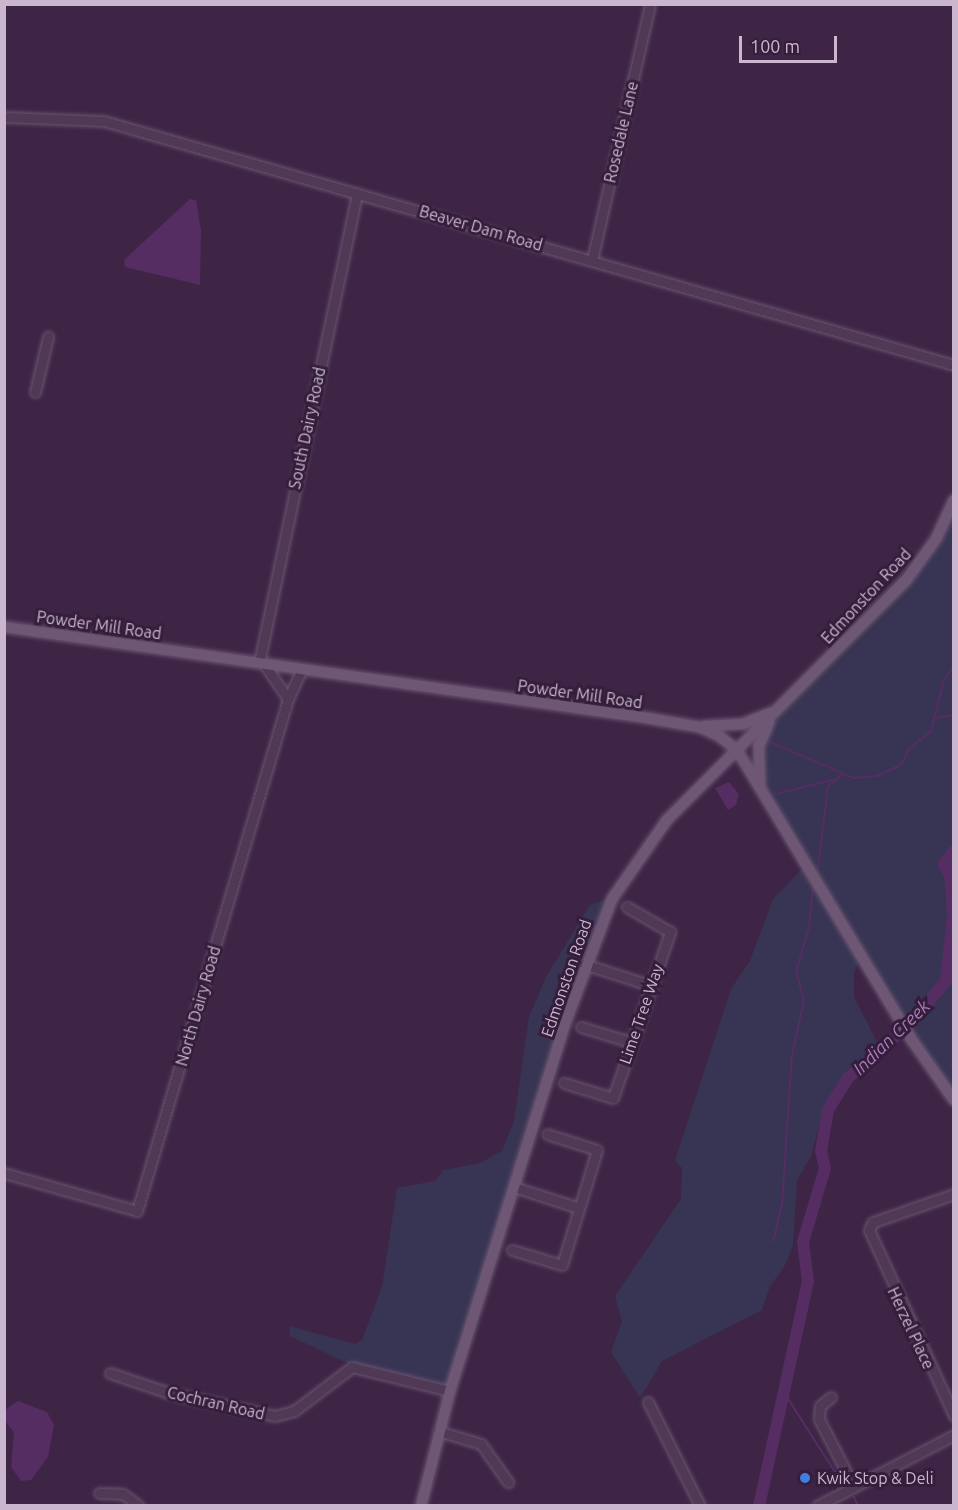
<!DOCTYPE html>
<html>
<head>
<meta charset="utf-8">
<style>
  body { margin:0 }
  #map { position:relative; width:958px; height:1510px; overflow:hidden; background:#3e2546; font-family:Ubuntu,sans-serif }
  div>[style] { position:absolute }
  .green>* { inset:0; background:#383554 }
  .water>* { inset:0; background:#552d62 }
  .stream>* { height:2px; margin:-1px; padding:0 1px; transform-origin:1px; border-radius:1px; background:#552d62 }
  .river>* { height:12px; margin:-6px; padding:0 6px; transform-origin:6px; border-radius:6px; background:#552d62 }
  .building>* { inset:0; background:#5d4066 }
  .round { border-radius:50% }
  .roads { filter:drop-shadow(0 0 2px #6a5570) drop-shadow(0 0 2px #6a5570) }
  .minor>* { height:9px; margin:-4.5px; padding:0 4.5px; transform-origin:4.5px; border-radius:4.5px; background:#4f3955 }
  .major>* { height:10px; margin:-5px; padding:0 5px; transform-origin:5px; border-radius:5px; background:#6e5775 }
  .dots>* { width:16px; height:16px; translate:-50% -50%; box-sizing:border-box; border:3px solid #341e3b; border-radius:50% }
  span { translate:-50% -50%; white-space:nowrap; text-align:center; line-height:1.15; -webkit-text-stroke:6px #341e3b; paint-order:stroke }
  .street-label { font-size:16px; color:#cab7cf }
  .poi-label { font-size:16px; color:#cab7cf }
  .left { translate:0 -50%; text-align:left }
  .water-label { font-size:18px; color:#aa7cb9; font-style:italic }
  .frame { position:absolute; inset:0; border:6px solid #cab7cf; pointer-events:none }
  .scale { position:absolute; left:739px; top:36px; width:98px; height:27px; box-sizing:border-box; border:3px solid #cab7cf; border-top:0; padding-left:8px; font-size:18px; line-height:21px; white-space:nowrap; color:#cab7cf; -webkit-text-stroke:4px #341e3b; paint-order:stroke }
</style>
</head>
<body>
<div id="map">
  <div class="green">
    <i style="clip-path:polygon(953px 500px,953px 1100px,862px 954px,854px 973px,854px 997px,877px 1042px,835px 1087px,823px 1112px,811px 1156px,797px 1180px,793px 1246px,784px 1267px,770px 1286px,762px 1310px,662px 1361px,640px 1398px,611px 1352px,622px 1322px,615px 1296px,681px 1199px,682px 1168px,675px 1161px,731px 989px,750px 961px,773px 899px,807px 864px,761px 788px,757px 756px,776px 710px,914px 569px)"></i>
    <i style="clip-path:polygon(614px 896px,598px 927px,450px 1391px,356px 1367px,290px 1336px,289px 1326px,355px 1344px,362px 1340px,382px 1287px,397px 1188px,435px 1181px,444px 1170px,480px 1163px,502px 1151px,514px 1121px,529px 1017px,546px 977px,590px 905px)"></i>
  </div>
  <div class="water">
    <i style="clip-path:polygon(190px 199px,196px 200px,201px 231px,200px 285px,125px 267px,124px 260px)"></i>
    <i style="clip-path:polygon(729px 782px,739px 794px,736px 805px,728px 810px,715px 788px)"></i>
    <i style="clip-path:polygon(18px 1401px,47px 1412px,54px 1425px,48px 1457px,31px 1480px,21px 1481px,11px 1467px,14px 1432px,5px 1421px,5px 1410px)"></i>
  </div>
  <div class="stream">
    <i style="left:937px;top:718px;width:17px;rotate:-10deg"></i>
    <i style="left:765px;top:740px;width:97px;rotate:23.1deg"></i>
    <i style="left:854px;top:778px;width:23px;rotate:-5deg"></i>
    <i style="left:877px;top:776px;width:26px;rotate:-25deg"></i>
    <i style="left:901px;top:765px;width:18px;rotate:-63deg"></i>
    <i style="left:909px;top:749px;width:28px;rotate:-39deg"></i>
    <i style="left:931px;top:731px;width:53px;rotate:-75.7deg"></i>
    <i style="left:944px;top:680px;width:17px;rotate:-54deg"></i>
    <i style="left:776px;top:794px;width:58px;rotate:-14deg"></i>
    <i style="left:818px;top:868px;width:83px;rotate:-83deg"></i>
    <i style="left:828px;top:786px;width:19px;rotate:-39deg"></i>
    <i style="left:773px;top:1242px;width:39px;rotate:-77deg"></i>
    <i style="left:782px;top:1204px;width:149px;rotate:-86.2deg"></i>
    <i style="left:792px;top:1055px;width:55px;rotate:-77.5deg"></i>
    <i style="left:804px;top:1001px;width:30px;rotate:-105deg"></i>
    <i style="left:796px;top:972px;width:47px;rotate:-73.9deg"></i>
    <i style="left:809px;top:927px;width:39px;rotate:-84deg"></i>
    <i style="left:785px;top:1394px;width:106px;rotate:57.4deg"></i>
    <i style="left:854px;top:1497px;width:10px;rotate:66deg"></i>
  </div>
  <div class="river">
    <i style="left:759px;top:1506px;width:229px;rotate:-77.7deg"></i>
    <i style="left:808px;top:1282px;width:40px;rotate:-97.1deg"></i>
    <i style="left:803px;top:1242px;width:77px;rotate:-73.4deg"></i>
    <i style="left:825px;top:1168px;width:17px;rotate:-103deg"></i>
    <i style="left:821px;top:1151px;width:42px;rotate:-80.3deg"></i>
    <i style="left:828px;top:1110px;width:38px;rotate:-58deg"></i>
    <i style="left:848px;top:1078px;width:85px;rotate:-41.2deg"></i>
    <i style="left:912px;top:1022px;width:53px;rotate:-50.3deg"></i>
    <i style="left:946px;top:981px;width:66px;rotate:-83.9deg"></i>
    <i style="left:953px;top:915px;width:39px;rotate:-94deg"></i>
    <i style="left:950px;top:876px;width:13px;rotate:-117deg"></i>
    <i style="left:944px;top:864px;width:16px;rotate:-52deg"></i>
  </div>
  <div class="building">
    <i class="round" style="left:798px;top:1472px;width:14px;height:14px"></i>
  </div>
  <div class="roads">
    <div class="minor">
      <i style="left:4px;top:117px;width:100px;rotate:2.3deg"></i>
      <i style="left:104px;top:121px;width:884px;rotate:16.02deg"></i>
      <i style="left:592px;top:260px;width:262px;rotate:-77.2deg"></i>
      <i style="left:35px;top:392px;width:57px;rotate:-76.7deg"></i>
      <i style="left:259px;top:663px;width:480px;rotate:-78.2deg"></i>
      <i style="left:264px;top:664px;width:42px;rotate:55.6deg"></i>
      <i style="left:584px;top:964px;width:68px;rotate:17.9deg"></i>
      <i style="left:581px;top:1027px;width:52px;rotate:16.7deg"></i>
      <i style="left:564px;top:1083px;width:51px;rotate:17deg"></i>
      <i style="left:613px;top:1098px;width:176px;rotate:-71deg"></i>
      <i style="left:670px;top:932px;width:50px;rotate:-149.8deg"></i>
      <i style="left:4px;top:1173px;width:138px;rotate:15.9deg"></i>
      <i style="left:137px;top:1211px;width:534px;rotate:-73.57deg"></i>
      <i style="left:288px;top:699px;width:33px;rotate:-65deg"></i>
      <i style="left:514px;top:1187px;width:68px;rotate:17.9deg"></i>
      <i style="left:954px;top:1194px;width:86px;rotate:160.9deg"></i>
      <i style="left:873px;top:1222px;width:9px;rotate:117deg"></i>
      <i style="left:869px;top:1230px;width:205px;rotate:65.4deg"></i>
      <i style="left:512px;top:1250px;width:52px;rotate:16.7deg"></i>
      <i style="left:562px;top:1265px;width:120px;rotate:-73.1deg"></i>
      <i style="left:597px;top:1150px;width:52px;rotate:-162.3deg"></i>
      <i style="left:110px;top:1373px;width:62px;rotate:18.7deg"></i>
      <i style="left:169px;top:1393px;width:108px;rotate:12.2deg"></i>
      <i style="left:275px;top:1416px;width:20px;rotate:-15deg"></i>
      <i style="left:294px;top:1411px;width:73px;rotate:-37.2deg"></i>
      <i style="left:352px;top:1367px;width:101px;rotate:13.8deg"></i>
      <i style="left:831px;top:1397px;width:14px;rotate:141deg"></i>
      <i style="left:820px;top:1406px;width:13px;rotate:94deg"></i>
      <i style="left:819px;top:1419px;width:76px;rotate:62.8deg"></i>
      <i style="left:648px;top:1402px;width:116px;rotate:63.4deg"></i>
      <i style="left:438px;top:1431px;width:45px;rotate:16.8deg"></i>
      <i style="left:481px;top:1444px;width:47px;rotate:54.6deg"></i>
      <i style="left:99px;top:1493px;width:24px;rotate:2deg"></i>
      <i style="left:123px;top:1494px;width:20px;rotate:37deg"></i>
      <i style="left:817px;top:1506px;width:154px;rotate:-27.4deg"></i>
    </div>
    <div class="major">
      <i style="left:4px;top:627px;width:643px;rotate:8.04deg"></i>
      <i style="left:641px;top:717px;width:59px;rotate:9.8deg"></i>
      <i style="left:699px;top:727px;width:22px;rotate:24deg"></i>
      <i style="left:719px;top:736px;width:23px;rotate:38deg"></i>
      <i style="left:737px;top:750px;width:337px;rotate:58.9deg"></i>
      <i style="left:911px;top:1039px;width:75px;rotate:54.8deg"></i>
      <i style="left:704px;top:726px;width:39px;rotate:-3deg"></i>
      <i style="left:743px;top:724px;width:29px;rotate:-22deg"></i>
      <i style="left:760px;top:784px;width:38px;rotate:-92deg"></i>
      <i style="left:759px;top:746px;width:26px;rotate:-67deg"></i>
      <i style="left:421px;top:1506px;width:119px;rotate:-75.8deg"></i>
      <i style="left:450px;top:1391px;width:385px;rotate:-72.6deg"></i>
      <i style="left:565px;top:1024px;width:134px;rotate:-69.4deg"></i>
      <i style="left:612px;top:899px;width:96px;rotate:-55.2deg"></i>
      <i style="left:667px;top:820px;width:340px;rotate:-45.1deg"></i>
      <i style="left:907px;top:579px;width:49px;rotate:-54.1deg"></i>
      <i style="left:936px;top:539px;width:43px;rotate:-65.2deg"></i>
    </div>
  </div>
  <div class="dots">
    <i style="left:805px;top:1478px;background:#3f7fe0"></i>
  </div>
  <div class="street-label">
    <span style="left:621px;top:132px;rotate:-77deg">Rosedale Lane</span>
    <span style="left:481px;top:228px;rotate:16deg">Beaver Dam Road</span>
    <span style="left:307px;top:428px;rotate:-78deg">South Dairy Road</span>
    <span style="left:866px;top:596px;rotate:-47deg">Edmonston Road</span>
    <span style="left:99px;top:625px;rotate:8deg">Powder Mill Road</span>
    <span style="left:580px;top:694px;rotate:8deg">Powder Mill Road</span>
    <span style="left:566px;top:978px;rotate:-71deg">Edmonston Road</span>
    <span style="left:198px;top:1006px;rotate:-74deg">North Dairy Road</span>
    <span style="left:641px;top:1014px;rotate:-71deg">Lime Tree Way</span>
    <span style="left:911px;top:1328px;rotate:65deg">Herzel Place</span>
    <span style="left:216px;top:1403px;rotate:13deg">Cochran Road</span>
  </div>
  <div class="poi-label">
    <span class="left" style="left:817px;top:1478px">Kwik Stop &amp; Deli</span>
  </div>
  <div class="water-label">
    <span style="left:891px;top:1037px;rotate:-44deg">Indian Creek</span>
  </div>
  <div class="frame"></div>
  <div class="scale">100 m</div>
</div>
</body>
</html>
